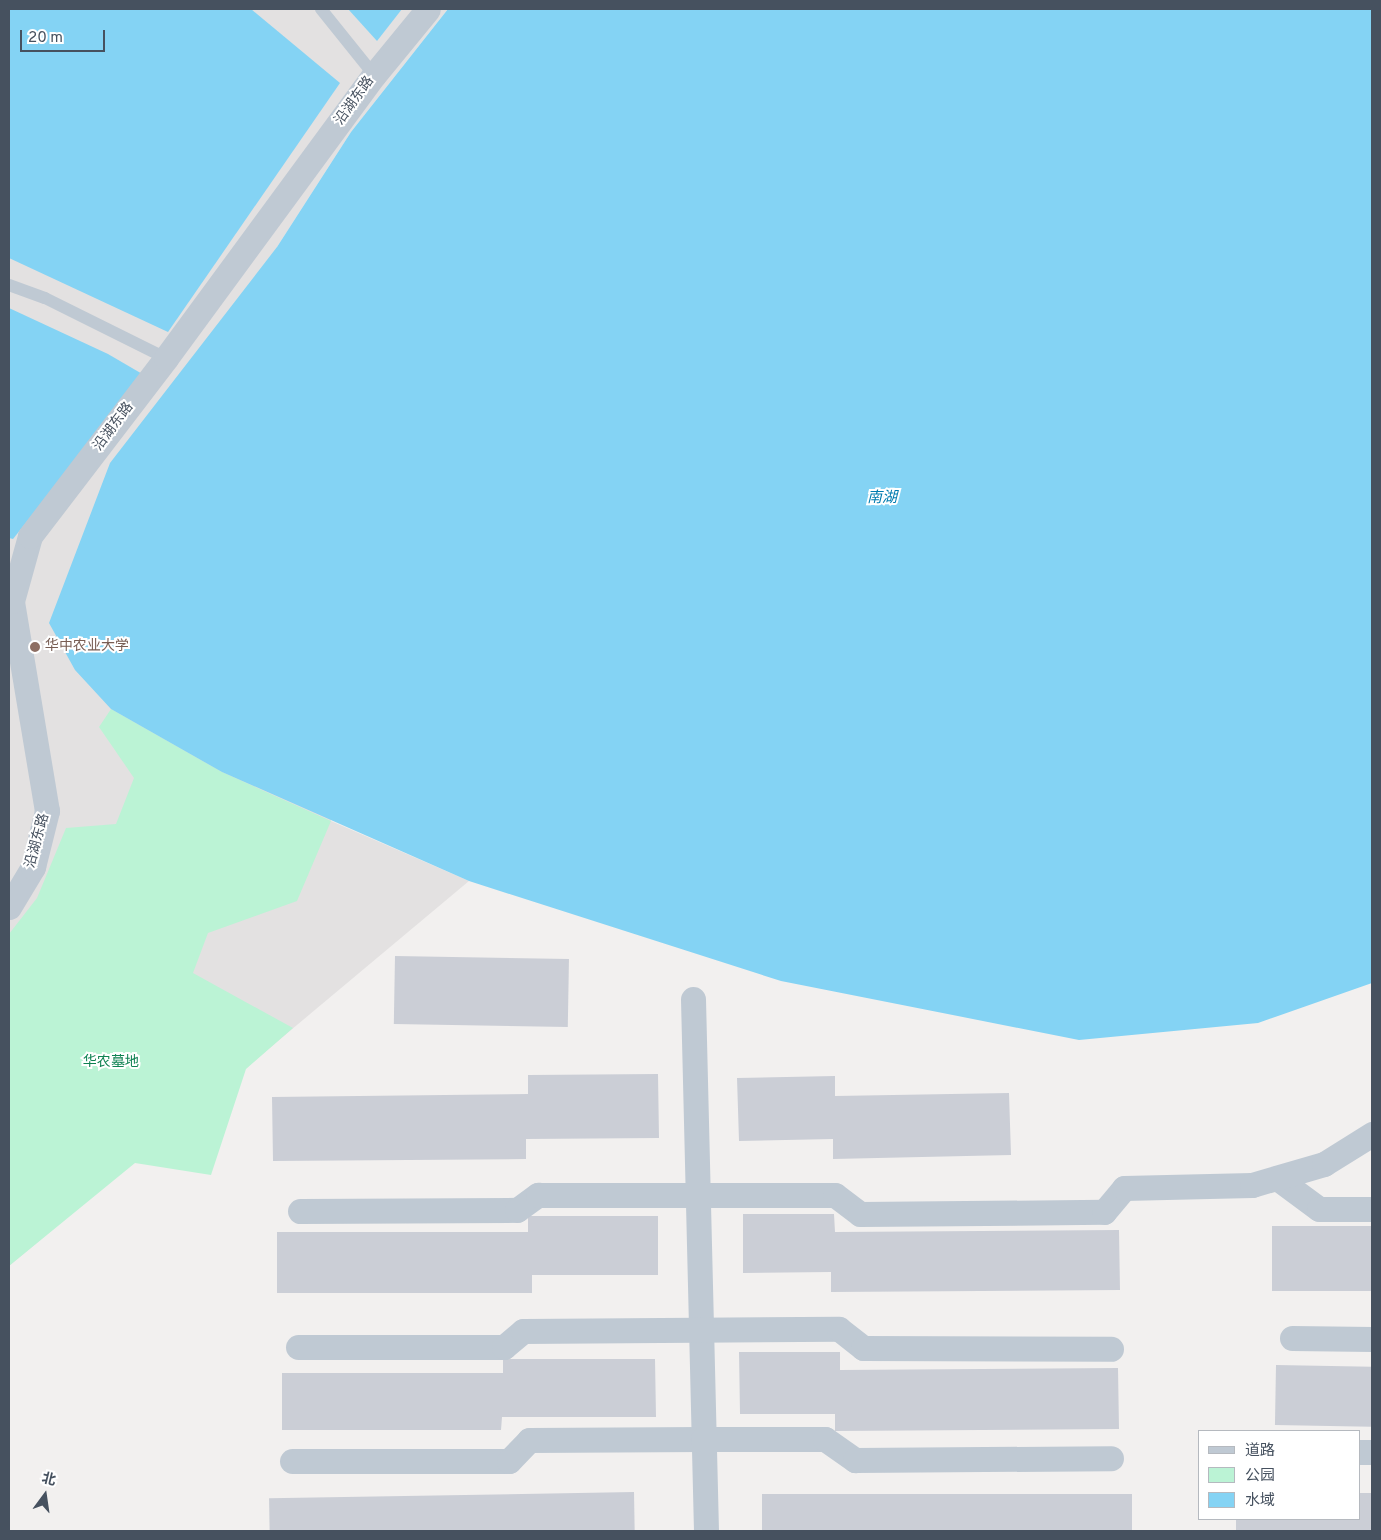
<!DOCTYPE html>
<html>
<head>
<meta charset="utf-8">
<style>
  body { margin:0 }
  #map { position:relative; width:1381px; height:1540px; overflow:hidden; background:#f2f0ef; font-family:Overpass,"Noto Sans SC",sans-serif }
  div>[style] { position:absolute }
  .education>* { inset:0; background:#e3e1e1 }
  .green>* { inset:0; background:#bbf3d5 }
  .water>* { inset:0; background:#84d3f4 }
  .building>* { inset:0; background:#cbced6; transform-origin:0 0 }
  .lane>* { height:12px; margin:-6px; padding:0 6px; transform-origin:6px; border-radius:6px; background:#bfc9d3 }
  .street>* { height:25px; margin:-12.5px; padding:0 12.5px; transform-origin:12.5px; border-radius:12.5px; background:#bfc9d3 }
  .dots>* { width:14px; height:14px; translate:-50% -50%; box-sizing:border-box; border:2px solid #fff; border-radius:50% }
  span { translate:-50% -50%; white-space:nowrap; text-align:center; line-height:1.15; -webkit-text-stroke:4px #fff; paint-order:stroke }
  .street-label { font-size:14px; color:#46515f }
  .education-label { font-size:14px; color:#785e54 }
  .left { translate:0 -50%; text-align:left }
  .park-label { font-size:14px; color:#0f8252 }
  .water-label { font-size:15px; color:#017cb0; font-style:italic }
  .frame { position:absolute; inset:0; border:10px solid #46515f; pointer-events:none }
  .legend { position:absolute; left:1198px; top:1430px; width:162px; height:90px; box-sizing:border-box; background:#fff; border:1px solid #b5b9bf; margin:0; padding:6px 9px; list-style:none; font-size:15px; color:#46515f }
  .legend li { display:flex; align-items:center; gap:10px; height:25px }
  .legend b { width:25px; border:1px solid #b5b9bf }
  .north { position:absolute; left:20px; top:1470px; width:50px; height:50px; -webkit-text-stroke:4px #fff; paint-order:stroke; rotate:14deg; font-size:14px; font-weight:700; line-height:20px; text-align:center; color:#46515f }
  .north::after { content:''; display:block; margin:auto; width:18px; height:22px; background:#46515f; clip-path:polygon(50% 0,100% 100%,50% 72%,0 100%) }
  .scale { position:absolute; left:20px; top:30px; width:85px; height:22px; box-sizing:border-box; border:2px solid #46515f; border-top:0; padding-left:6px; font-size:15px; line-height:18px; white-space:nowrap; color:#46515f; -webkit-text-stroke:4px #fff; paint-order:stroke }
</style>
</head>
<body>
<div id="map">
  <div class="education">
    <i style="clip-path:polygon(9px 9px,448px 9px,351px 132px,277px 247px,331px 821px,469px 881px,9px 1266px)"></i>
  </div>
  <div class="green">
    <i style="clip-path:polygon(111px 709px,222px 772px,331px 821px,297px 901px,208px 933px,193px 973px,293px 1028px,246px 1069px,211px 1175px,135px 1163px,9px 1266px,9px 934px,37px 898px,66px 828px,116px 824px,134px 778px,99px 727px)"></i>
  </div>
  <div class="water">
    <i style="clip-path:polygon(9px 9px,251px 9px,340px 83px,168px 332px,9px 258px)"></i>
    <i style="clip-path:polygon(348px 9px,402px 9px,377px 41px)"></i>
    <i style="clip-path:polygon(448px 9px,1372px 9px,1372px 983px,1258px 1023px,1079px 1040px,781px 981px,469px 881px,222px 772px,111px 709px,75px 670px,49px 623px,110px 463px,277px 247px,351px 132px)"></i>
    <i style="clip-path:polygon(9px 308px,108px 354px,144px 375px,13px 539px,9px 538px)"></i>
  </div>
  <div class="building">
    <i style="left:395px;top:956px;width:174px;height:68px;rotate:1deg"></i>
    <i style="clip-path:polygon(658px 1074px,659px 1138px,526px 1139px,526px 1159px,273px 1161px,272px 1097px,528px 1094px,528px 1075px)"></i>
    <i style="clip-path:polygon(835px 1076px,835px 1096px,1009px 1093px,1011px 1155px,833px 1159px,833px 1139px,739px 1141px,737px 1078px)"></i>
    <i style="clip-path:polygon(743px 1214px,834px 1214px,835px 1232px,1119px 1230px,1120px 1290px,831px 1292px,831px 1272px,743px 1273px)"></i>
    <i style="clip-path:polygon(528px 1216px,658px 1216px,658px 1275px,532px 1275px,532px 1293px,277px 1293px,277px 1232px,528px 1232px)"></i>
    <i style="left:1272px;top:1226px;width:100px;height:65px"></i>
    <i style="clip-path:polygon(739px 1352px,840px 1352px,840px 1370px,1118px 1368px,1119px 1429px,835px 1431px,835px 1414px,740px 1414px)"></i>
    <i style="clip-path:polygon(503px 1359px,655px 1359px,656px 1417px,502px 1417px,501px 1430px,282px 1430px,282px 1373px,503px 1373px)"></i>
    <i style="left:1276px;top:1365px;width:96px;height:60px;rotate:1deg"></i>
    <i style="left:634px;top:1492px;width:39px;height:365px;rotate:89deg"></i>
    <i style="clip-path:polygon(1360px 1493px,1372px 1493px,1372px 1531px,1236px 1531px,1236px 1519px,1360px 1519px)"></i>
    <i style="left:762px;top:1494px;width:370px;height:37px"></i>
  </div>
  <div class="lane">
    <i style="left:321px;top:9px;width:85px;rotate:51.2deg"></i>
    <i style="left:9px;top:285px;width:38px;rotate:20deg"></i>
    <i style="left:45px;top:298px;width:135px;rotate:26.4deg"></i>
  </div>
  <div class="street">
    <i style="left:9px;top:907px;width:47px;rotate:-59deg"></i>
    <i style="left:33px;top:867px;width:58px;rotate:-76deg"></i>
    <i style="left:47px;top:811px;width:213px;rotate:-99.5deg"></i>
    <i style="left:12px;top:601px;width:67px;rotate:-74.5deg"></i>
    <i style="left:30px;top:536px;width:224px;rotate:-52.6deg"></i>
    <i style="left:166px;top:358px;width:351px;rotate:-53.7deg"></i>
    <i style="left:374px;top:75px;width:85px;rotate:-50.7deg"></i>
    <i style="left:693px;top:999px;width:532px;rotate:88.6deg"></i>
    <i style="left:1277px;top:1178px;width:52px;rotate:36.4deg"></i>
    <i style="left:1319px;top:1209px;width:53px"></i>
    <i style="left:300px;top:1211px;width:217px;rotate:-0.3deg"></i>
    <i style="left:517px;top:1210px;width:26px;rotate:-36deg"></i>
    <i style="left:538px;top:1195px;width:297px"></i>
    <i style="left:835px;top:1195px;width:31px;rotate:37deg"></i>
    <i style="left:860px;top:1214px;width:244px;rotate:-0.5deg"></i>
    <i style="left:1104px;top:1212px;width:31px;rotate:-50deg"></i>
    <i style="left:1124px;top:1188px;width:128px;rotate:-1.3deg"></i>
    <i style="left:1252px;top:1185px;width:75px;rotate:-16.3deg"></i>
    <i style="left:1324px;top:1164px;width:57px;rotate:-32deg"></i>
    <i style="left:1292px;top:1338px;width:80px;rotate:0.7deg"></i>
    <i style="left:298px;top:1347px;width:206px"></i>
    <i style="left:504px;top:1347px;width:25px;rotate:-40deg"></i>
    <i style="left:523px;top:1331px;width:316px;rotate:-0.4deg"></i>
    <i style="left:839px;top:1329px;width:31px;rotate:38deg"></i>
    <i style="left:863px;top:1348px;width:248px;rotate:0.2deg"></i>
    <i style="left:1360px;top:1452px;width:12px"></i>
    <i style="left:292px;top:1461px;width:217px"></i>
    <i style="left:509px;top:1461px;width:29px;rotate:-46deg"></i>
    <i style="left:529px;top:1440px;width:174px;rotate:-0.3deg"></i>
    <i style="left:703px;top:1439px;width:122px"></i>
    <i style="left:825px;top:1439px;width:37px;rotate:35deg"></i>
    <i style="left:855px;top:1460px;width:256px;rotate:-0.4deg"></i>
  </div>
  <div class="dots">
    <i style="left:35px;top:647px;background:#8d6e63"></i>
  </div>
  <div class="street-label">
    <span style="left:355px;top:101px;rotate:-54deg">沿湖东路</span>
    <span style="left:114px;top:427px;rotate:-53deg">沿湖东路</span>
    <span style="left:38px;top:841px;rotate:-75deg">沿湖东路</span>
  </div>
  <div class="education-label">
    <span class="left" style="left:45px;top:647px">华中农业大学</span>
  </div>
  <div class="park-label">
    <span style="left:111px;top:1063px">华农墓地</span>
  </div>
  <div class="water-label">
    <span style="left:882px;top:499px">南湖</span>
  </div>
  <div class="frame"></div>
  <ul class="legend">
  <li><b style="height:6px;background:#bfc9d3"></b>道路</li>
  <li><b style="height:14px;background:#bbf3d5"></b>公园</li>
  <li><b style="height:14px;background:#84d3f4"></b>水域</li>
  </ul>
  <div class="north">北</div>
  <div class="scale">20 m</div>
</div>
</body>
</html>
